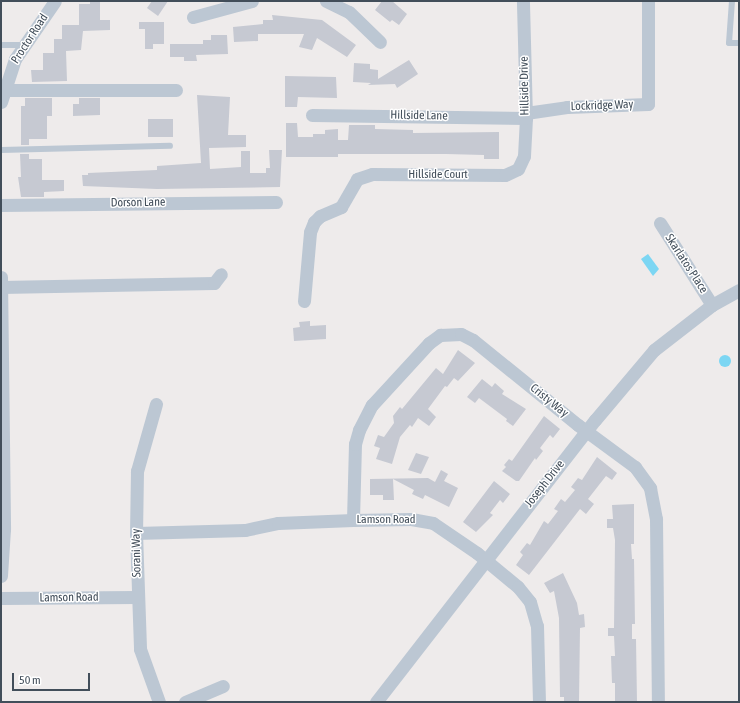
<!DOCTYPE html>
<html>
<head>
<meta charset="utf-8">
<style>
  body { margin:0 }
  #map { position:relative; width:740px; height:703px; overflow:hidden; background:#eeebeb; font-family:"Asap Condensed",sans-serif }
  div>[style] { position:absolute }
  .water>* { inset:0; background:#7cd6f3 }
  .round { border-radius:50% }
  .building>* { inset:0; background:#c6c9d2; transform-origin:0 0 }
  .service>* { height:6px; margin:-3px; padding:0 3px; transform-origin:3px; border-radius:3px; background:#bcc7d3 }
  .minor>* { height:13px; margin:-6.5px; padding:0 6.5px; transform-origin:6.5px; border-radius:6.5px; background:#bcc7d3 }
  span { translate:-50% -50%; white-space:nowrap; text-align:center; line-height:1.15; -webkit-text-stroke:3px #fff; paint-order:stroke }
  .street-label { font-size:12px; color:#424e5a }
  .frame { position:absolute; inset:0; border:2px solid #424e5a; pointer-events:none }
  .scale { position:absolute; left:12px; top:673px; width:78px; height:18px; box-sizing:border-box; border:2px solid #424e5a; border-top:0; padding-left:5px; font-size:12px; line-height:14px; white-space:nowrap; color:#424e5a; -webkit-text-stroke:3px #fff; paint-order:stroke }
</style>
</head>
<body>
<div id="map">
  <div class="water">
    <i style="clip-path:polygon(648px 254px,659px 269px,653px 276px,641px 259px)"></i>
    <i class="round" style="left:719px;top:355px;width:12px;height:12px"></i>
  </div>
  <div class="building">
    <i style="clip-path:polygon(90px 1px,100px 1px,100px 20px,110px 20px,110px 30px,83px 31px,81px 50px,66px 51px,67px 81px,32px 82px,31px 70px,43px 70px,43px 53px,54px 53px,54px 39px,62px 39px,62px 25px,79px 25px,79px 4px,90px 4px)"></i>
    <i style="clip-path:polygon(152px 1px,168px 1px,158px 16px,147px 8px)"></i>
    <i style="clip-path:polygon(382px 1px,392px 1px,407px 14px,399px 25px,392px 20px,390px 22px,375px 10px)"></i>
    <i style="clip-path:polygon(272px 15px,322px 20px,356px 45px,347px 57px,317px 38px,312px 50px,299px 47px,304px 34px,258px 34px,258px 41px,234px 42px,233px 27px,263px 24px,263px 20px,273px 20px)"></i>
    <i style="clip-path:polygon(139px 22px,164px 22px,164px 44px,153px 44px,153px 49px,145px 49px,145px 29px,139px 29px)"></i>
    <i style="clip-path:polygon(211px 35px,227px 35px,228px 54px,196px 55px,197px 61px,184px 61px,184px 57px,170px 57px,170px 44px,203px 44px,203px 40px,211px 40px)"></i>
    <i style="clip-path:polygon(409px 60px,418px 74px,397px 88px,395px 84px,368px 85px,371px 83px,353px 82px,354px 63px,370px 64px,370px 69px,378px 70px,378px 79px)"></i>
    <i style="clip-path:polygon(285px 76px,336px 77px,337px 98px,298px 97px,297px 107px,285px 107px)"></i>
    <i style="clip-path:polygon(197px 95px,230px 97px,228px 135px,246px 135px,246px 147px,209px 148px,210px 169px,241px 167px,241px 151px,250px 151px,250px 173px,266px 173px,266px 168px,270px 168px,269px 150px,282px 150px,280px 187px,157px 189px,83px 186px,82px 175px,88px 175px,88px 173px,157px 170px,157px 166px,201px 163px)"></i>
    <i style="clip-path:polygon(25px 98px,52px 98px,52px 116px,47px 116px,47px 139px,29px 139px,29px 145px,21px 145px,21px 106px,25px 106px)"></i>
    <i style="clip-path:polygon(79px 98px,100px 98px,100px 115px,73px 116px,73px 104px,79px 104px)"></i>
    <i style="left:148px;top:119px;width:25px;height:18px"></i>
    <i style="clip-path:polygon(286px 123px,297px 123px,298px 137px,313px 137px,313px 134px,325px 134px,325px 130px,338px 129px,338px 140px,348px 140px,349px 125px,375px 125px,375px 129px,413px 130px,413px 133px,499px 132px,499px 159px,484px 159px,484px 155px,446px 154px,338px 154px,338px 157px,286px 157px)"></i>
    <i style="clip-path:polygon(20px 154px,29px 154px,29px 159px,42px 159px,42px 180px,64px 180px,64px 191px,44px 192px,44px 197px,21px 197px,18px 177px,21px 177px)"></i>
    <i style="clip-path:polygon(310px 321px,310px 326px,326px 325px,326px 339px,294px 341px,293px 328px,300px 327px,299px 322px)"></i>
    <i style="clip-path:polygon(458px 350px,475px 363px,458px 381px,454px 378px,447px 387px,445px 386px,428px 409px,436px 417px,429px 426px,418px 418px,412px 427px,410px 425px,400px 437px,392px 464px,376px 459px,380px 448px,374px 446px,378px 435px,384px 437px,394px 423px,393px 416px,400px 407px,402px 409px,436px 368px,443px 374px)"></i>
    <i style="clip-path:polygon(482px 379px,492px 387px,495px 383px,504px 391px,502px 394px,526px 409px,513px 426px,506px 421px,507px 419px,479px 398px,475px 403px,467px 397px)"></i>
    <i style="clip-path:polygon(544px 416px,560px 429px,553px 438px,550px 435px,540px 448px,543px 451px,536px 460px,535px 458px,519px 481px,516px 481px,502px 471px,506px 467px,504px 465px,509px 459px,512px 461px)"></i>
    <i style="clip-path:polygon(416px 453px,429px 457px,421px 474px,408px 470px)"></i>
    <i style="clip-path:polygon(597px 457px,617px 473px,612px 480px,606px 476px,588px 499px,594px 504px,586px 514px,580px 509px,529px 575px,516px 565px,523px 555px,520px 552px,527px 543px,530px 545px,544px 521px,548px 524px,558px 511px,554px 509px,561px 499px,565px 502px,575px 490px,571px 487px,578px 478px,582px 480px)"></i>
    <i style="clip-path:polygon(441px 470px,448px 474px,444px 481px,458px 488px,449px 507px,425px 495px,423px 499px,412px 494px,414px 490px,393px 479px,394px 500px,383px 500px,383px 495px,370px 495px,370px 479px,428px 478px,435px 482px)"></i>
    <i style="clip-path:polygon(494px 481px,510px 494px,503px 503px,500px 500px,490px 513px,493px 515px,476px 532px,463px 522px)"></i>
    <i style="clip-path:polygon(634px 504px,634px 544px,631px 544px,632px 559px,634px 559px,635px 624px,632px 624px,632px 639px,636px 639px,637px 702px,615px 702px,615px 683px,612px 683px,611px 656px,615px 656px,614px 636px,608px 636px,608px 628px,614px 628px,615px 540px,613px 528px,607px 528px,607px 519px,613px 519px,612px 505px)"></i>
    <i style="clip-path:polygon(563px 573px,577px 603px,579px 615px,584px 614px,585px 627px,580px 628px,579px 702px,564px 702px,564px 697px,560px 697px,559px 618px,554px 591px,550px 593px,544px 583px)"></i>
  </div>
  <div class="service">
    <i style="left:732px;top:1px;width:42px;rotate:94.1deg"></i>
    <i style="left:729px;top:43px;width:10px"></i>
    <i style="left:1px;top:45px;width:22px"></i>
    <i style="left:1px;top:150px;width:169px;rotate:-1.4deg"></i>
  </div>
  <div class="minor">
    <i style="left:326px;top:1px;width:25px;rotate:26deg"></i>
    <i style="left:349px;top:12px;width:43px;rotate:44.1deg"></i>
    <i style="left:193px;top:17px;width:61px;rotate:-15.2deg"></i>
    <i style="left:3px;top:90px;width:173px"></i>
    <i style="left:1px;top:102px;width:45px;rotate:-72deg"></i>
    <i style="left:15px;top:59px;width:70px;rotate:-55.4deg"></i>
    <i style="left:526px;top:113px;width:41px;rotate:-8.3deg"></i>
    <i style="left:567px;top:107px;width:81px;rotate:-2.1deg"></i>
    <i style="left:648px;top:104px;width:103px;rotate:-90deg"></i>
    <i style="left:312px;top:115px;width:214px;rotate:0.8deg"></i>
    <i style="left:1px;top:205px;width:275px;rotate:-0.6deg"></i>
    <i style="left:660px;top:223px;width:97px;rotate:57.6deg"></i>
    <i style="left:1px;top:277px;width:252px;rotate:89.3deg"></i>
    <i style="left:4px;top:529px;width:47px;rotate:93.7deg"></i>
    <i style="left:1px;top:287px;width:213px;rotate:-1.1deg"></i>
    <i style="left:214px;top:283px;width:11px;rotate:-52deg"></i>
    <i style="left:304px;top:301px;width:69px;rotate:-85deg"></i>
    <i style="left:310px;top:232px;width:11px;rotate:-68deg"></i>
    <i style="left:314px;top:222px;width:8px;rotate:-45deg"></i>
    <i style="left:320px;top:216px;width:23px;rotate:-23deg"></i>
    <i style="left:341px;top:207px;width:32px;rotate:-60deg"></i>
    <i style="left:357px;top:179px;width:16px;rotate:-18deg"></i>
    <i style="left:372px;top:174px;width:133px;rotate:0.4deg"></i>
    <i style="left:505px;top:175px;width:14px;rotate:-25deg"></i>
    <i style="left:518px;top:169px;width:14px;rotate:-65deg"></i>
    <i style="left:524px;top:156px;width:38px;rotate:-87deg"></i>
    <i style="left:526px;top:118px;width:117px;rotate:-91.5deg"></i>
    <i style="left:156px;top:404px;width:70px;rotate:105.8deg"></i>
    <i style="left:137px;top:471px;width:62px;rotate:90.9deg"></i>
    <i style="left:136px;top:533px;width:116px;rotate:88deg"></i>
    <i style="left:140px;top:649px;width:56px;rotate:70.3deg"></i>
    <i style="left:353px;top:520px;width:76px;rotate:-88.5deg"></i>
    <i style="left:355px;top:444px;width:15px;rotate:-74deg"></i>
    <i style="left:359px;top:430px;width:28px;rotate:-63deg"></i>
    <i style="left:372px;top:405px;width:84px;rotate:-47.4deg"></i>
    <i style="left:429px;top:343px;width:14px;rotate:-36deg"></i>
    <i style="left:440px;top:335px;width:21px;rotate:-3deg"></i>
    <i style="left:461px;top:334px;width:13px;rotate:27deg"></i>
    <i style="left:473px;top:340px;width:135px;rotate:39deg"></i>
    <i style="left:578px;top:425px;width:71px;rotate:36.4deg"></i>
    <i style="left:635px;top:467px;width:26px;rotate:54deg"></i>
    <i style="left:650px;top:488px;width:32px;rotate:79deg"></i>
    <i style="left:656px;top:519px;width:183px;rotate:89.4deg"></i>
    <i style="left:136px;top:533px;width:109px;rotate:-1.6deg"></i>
    <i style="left:245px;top:530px;width:34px;rotate:-12deg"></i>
    <i style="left:278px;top:523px;width:75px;rotate:-2.3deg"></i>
    <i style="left:353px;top:520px;width:58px;rotate:-1deg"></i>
    <i style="left:411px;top:519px;width:22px;rotate:10deg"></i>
    <i style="left:433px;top:523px;width:53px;rotate:34.3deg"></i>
    <i style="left:477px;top:553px;width:53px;rotate:39.7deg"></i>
    <i style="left:518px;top:587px;width:19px;rotate:51deg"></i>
    <i style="left:530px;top:602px;width:25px;rotate:74deg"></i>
    <i style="left:537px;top:626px;width:76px;rotate:88.5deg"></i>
    <i style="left:1px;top:598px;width:136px;rotate:-0.4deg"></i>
    <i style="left:185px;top:702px;width:41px;rotate:-22.8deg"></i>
    <i style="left:376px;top:702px;width:357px;rotate:-52.2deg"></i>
    <i style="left:595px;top:420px;width:92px;rotate:-49.9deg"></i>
    <i style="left:654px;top:350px;width:73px;rotate:-37.8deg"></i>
    <i style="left:712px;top:305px;width:31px;rotate:-29deg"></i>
  </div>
  <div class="street-label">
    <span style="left:30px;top:39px;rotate:-57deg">Proctor Road</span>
    <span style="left:525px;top:86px;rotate:-91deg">Hillside Drive</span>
    <span style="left:602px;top:106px;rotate:-2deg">Lockridge Way</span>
    <span style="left:419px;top:116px;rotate:1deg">Hillside Lane</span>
    <span style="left:438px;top:175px">Hillside Court</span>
    <span style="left:138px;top:203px;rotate:-1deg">Dorson Lane</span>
    <span style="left:686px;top:264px;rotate:57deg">Skarlatos Place</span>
    <span style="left:549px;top:401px;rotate:39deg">Cristy Way</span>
    <span style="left:545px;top:484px;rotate:-52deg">Joseph Drive</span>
    <span style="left:386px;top:520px">Lamson Road</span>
    <span style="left:137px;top:553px;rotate:-91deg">Sorani Way</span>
    <span style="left:69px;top:598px;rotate:-1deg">Lamson Road</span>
  </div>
  <div class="frame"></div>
  <div class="scale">50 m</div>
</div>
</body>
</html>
